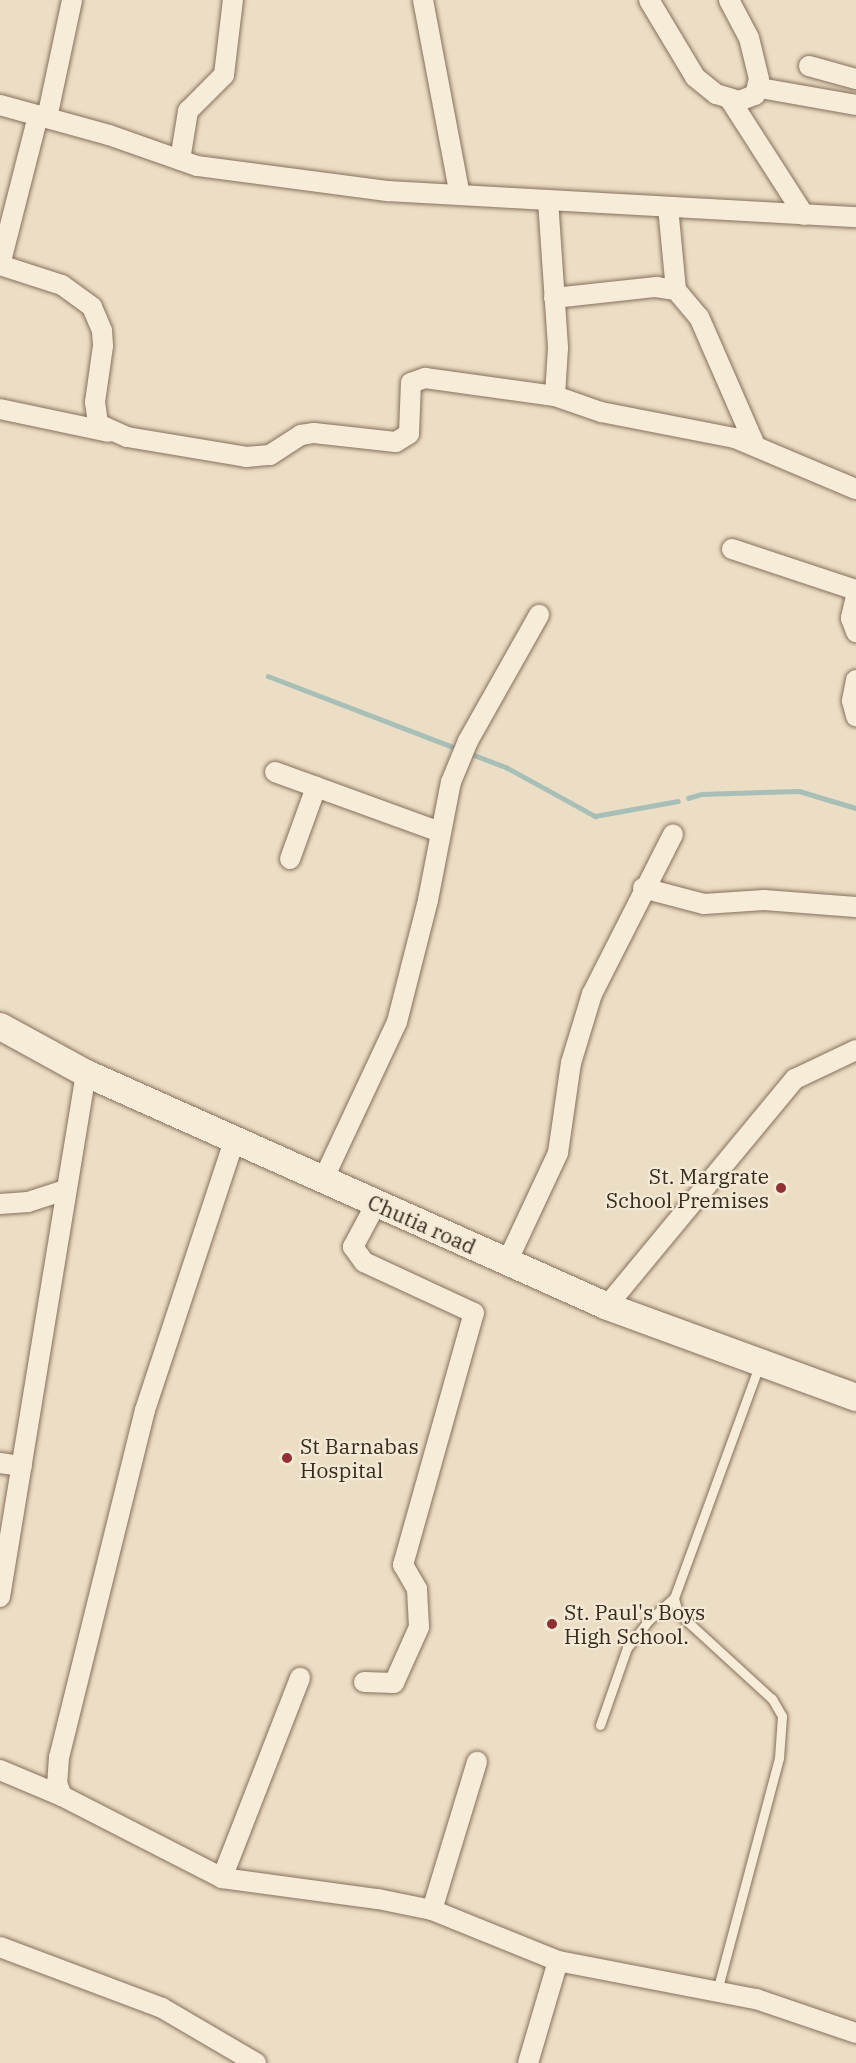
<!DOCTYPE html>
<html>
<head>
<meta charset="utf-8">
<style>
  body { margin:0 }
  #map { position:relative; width:856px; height:2063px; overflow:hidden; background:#ecdec5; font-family:"IBM Plex Serif",serif }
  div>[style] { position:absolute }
  .stream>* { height:4.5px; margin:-2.25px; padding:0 2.25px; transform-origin:2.25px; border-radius:2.25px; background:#a7bfb7 }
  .roads { filter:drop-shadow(0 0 2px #86705c) drop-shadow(0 0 2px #86705c) }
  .lane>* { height:9px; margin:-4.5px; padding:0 4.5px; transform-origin:4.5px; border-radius:4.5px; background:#f7ecd8 }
  .street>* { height:20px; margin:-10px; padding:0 10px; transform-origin:10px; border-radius:10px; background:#f7ecd8 }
  .secondary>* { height:27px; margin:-13.5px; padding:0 13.5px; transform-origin:13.5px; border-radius:13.5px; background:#f7ecd8 }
  .dots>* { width:16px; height:16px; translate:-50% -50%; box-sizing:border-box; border:3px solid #f3e9d5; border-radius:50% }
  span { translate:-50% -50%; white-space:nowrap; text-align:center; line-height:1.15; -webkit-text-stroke:4.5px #f3e9d5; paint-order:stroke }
  .poi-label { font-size:21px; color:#372a1f }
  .right { translate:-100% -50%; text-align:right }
  .left { translate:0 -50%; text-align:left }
  .street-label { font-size:21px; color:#372a1f }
</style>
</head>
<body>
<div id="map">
  <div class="stream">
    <i style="left:268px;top:676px;width:201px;rotate:21deg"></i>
    <i style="left:469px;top:753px;width:40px;rotate:21deg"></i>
    <i style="left:506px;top:767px;width:102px;rotate:28.8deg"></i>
    <i style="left:595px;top:816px;width:84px;rotate:-10.2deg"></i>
    <i style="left:688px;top:798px;width:15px;rotate:-16deg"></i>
    <i style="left:702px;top:794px;width:97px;rotate:-1.8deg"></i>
    <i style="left:799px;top:791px;width:59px;rotate:16.6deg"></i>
  </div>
  <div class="roads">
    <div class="lane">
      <i style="left:600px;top:1725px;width:82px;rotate:-70.7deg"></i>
      <i style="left:627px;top:1648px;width:33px;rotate:-52deg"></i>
      <i style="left:647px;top:1622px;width:36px;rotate:-42deg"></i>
      <i style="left:717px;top:1991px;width:241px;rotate:-75.1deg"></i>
      <i style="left:779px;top:1758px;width:42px;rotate:-85.9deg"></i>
      <i style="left:782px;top:1716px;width:20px;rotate:-120deg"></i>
      <i style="left:772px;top:1699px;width:127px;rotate:-137.5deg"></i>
      <i style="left:678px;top:1613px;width:16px;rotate:-105deg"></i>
      <i style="left:674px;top:1598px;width:250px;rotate:-69.9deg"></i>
    </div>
    <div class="street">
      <i style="left:423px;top:0;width:198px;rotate:79.3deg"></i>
      <i style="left:649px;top:0;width:90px;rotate:59.1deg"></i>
      <i style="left:695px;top:77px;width:27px;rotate:39deg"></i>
      <i style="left:716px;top:94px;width:24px;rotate:17deg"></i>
      <i style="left:739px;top:101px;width:17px;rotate:-21deg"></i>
      <i style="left:755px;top:95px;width:16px;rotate:-76deg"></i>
      <i style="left:759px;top:79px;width:42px;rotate:-103.7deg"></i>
      <i style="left:749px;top:38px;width:43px;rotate:-117.8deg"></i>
      <i style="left:809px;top:66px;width:49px;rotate:15.5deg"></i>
      <i style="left:760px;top:88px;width:97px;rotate:10deg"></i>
      <i style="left:729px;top:98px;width:139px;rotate:57.3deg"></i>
      <i style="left:0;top:105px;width:113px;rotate:15.4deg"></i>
      <i style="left:109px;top:135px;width:93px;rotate:19.4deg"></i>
      <i style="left:197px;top:166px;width:193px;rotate:7.5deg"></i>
      <i style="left:388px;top:191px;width:469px;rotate:3.2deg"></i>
      <i style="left:47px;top:118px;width:121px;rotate:-78deg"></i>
      <i style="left:180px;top:160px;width:50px;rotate:-80.7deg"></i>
      <i style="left:188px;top:111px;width:51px;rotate:-45deg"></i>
      <i style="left:224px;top:75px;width:76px;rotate:-83.2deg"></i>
      <i style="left:548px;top:200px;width:148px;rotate:86.1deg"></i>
      <i style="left:558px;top:348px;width:48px;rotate:93.6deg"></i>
      <i style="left:668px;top:207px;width:83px;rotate:84.5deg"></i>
      <i style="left:0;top:265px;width:65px;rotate:17.9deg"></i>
      <i style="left:62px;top:285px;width:37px;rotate:36deg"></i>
      <i style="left:92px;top:307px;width:26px;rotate:67deg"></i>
      <i style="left:102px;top:331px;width:15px;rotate:86deg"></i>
      <i style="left:103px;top:346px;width:57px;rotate:98.1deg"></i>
      <i style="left:95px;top:402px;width:22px;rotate:82deg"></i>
      <i style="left:98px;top:424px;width:32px;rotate:24deg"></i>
      <i style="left:127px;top:437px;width:121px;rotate:9.5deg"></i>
      <i style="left:246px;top:457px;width:24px;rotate:-5deg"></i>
      <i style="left:270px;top:455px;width:37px;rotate:-33deg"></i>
      <i style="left:301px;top:435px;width:13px;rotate:-9deg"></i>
      <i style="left:314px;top:433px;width:82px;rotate:6.3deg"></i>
      <i style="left:396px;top:442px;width:15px;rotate:-32deg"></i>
      <i style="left:409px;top:434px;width:51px;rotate:-87.8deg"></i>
      <i style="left:411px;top:383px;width:15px;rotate:-20deg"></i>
      <i style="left:425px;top:378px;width:131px;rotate:7.9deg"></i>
      <i style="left:555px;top:396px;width:49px;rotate:19.2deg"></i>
      <i style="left:601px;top:412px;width:136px;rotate:11deg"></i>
      <i style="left:735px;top:438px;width:131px;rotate:22.9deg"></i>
      <i style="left:0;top:265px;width:154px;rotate:-75.7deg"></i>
      <i style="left:554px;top:298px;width:103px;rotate:-6.2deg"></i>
      <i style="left:656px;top:287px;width:20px;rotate:9deg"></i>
      <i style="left:676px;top:290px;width:35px;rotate:50deg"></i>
      <i style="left:699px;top:317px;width:140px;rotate:66.4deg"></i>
      <i style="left:0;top:409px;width:111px;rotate:11.9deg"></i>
      <i style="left:732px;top:549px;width:131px;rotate:18.3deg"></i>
      <i style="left:856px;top:596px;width:23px;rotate:103deg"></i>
      <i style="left:851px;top:618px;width:15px;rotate:70deg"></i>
      <i style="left:856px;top:680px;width:21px;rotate:101deg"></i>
      <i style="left:852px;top:701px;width:16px;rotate:75deg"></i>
      <i style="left:275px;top:772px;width:176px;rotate:20deg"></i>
      <i style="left:290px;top:859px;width:77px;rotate:-70.1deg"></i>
      <i style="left:643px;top:888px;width:63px;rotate:14.7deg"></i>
      <i style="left:704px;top:904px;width:60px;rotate:-3.8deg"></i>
      <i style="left:764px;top:900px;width:92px;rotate:4.4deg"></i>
      <i style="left:234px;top:1141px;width:283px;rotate:108.3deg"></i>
      <i style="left:145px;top:1410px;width:357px;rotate:103.9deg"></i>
      <i style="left:59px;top:1757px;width:26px;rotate:94deg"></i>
      <i style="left:57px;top:1783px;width:14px;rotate:69deg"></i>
      <i style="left:62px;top:1796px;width:180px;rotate:27.1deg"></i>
      <i style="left:222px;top:1878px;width:157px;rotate:7.7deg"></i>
      <i style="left:378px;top:1899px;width:55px;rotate:11.5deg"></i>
      <i style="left:432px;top:1910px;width:136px;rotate:22deg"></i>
      <i style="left:558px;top:1961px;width:202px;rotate:10.9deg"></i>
      <i style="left:756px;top:1999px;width:106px;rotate:18.8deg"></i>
      <i style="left:323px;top:1180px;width:174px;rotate:-64.9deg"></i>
      <i style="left:397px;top:1022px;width:126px;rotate:-75.7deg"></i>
      <i style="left:428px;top:900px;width:120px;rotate:-79deg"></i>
      <i style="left:451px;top:782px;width:44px;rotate:-67.5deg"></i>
      <i style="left:468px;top:741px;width:145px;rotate:-60.6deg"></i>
      <i style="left:0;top:1204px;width:28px;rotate:-4deg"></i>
      <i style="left:28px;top:1202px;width:39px;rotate:-18deg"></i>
      <i style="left:507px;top:1262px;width:120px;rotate:-64.9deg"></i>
      <i style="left:558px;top:1153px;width:91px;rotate:-81.8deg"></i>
      <i style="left:571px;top:1063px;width:72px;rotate:-73.1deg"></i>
      <i style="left:592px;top:994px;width:179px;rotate:-63.1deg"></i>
      <i style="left:607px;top:1306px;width:295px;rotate:-50.4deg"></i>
      <i style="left:795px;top:1079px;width:68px;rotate:-25.4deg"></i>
      <i style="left:0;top:1463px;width:22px;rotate:8deg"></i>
      <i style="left:0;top:1597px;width:531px;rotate:-80.68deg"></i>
      <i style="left:364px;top:1682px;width:30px;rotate:2deg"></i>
      <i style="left:394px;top:1683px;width:61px;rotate:-65.9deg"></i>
      <i style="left:419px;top:1627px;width:38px;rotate:-93deg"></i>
      <i style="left:417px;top:1589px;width:28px;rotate:-120deg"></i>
      <i style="left:403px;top:1565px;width:262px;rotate:-74.3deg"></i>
      <i style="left:474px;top:1313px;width:121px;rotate:-155.1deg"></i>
      <i style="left:364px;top:1262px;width:19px;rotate:-126deg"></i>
      <i style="left:353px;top:1247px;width:49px;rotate:-61.9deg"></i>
      <i style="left:0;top:1770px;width:67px;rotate:22.8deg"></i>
      <i style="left:222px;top:1878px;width:215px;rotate:-68.7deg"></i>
      <i style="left:432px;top:1910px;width:155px;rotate:-73.1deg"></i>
      <i style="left:0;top:1947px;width:173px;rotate:20.6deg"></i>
      <i style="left:162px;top:2008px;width:109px;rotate:30.3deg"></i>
      <i style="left:528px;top:2063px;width:106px;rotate:-73.6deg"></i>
    </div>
    <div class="secondary">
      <i style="left:0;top:1026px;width:98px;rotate:28.7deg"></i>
      <i style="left:86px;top:1073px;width:571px;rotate:24.09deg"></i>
      <i style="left:607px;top:1306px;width:265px;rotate:20.1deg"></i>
    </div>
  </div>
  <div class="dots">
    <i style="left:781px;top:1188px;background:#913035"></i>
    <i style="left:287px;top:1458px;background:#913035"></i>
    <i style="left:552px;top:1624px;background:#913035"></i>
  </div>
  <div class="poi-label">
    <span class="right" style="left:769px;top:1188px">St. Margrate<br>School Premises</span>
    <span class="left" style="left:300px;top:1458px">St Barnabas<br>Hospital</span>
    <span class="left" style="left:564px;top:1624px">St. Paul's Boys<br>High School.</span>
  </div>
  <div class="street-label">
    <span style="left:422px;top:1224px;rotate:24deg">Chutia road</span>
  </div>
</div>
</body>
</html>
